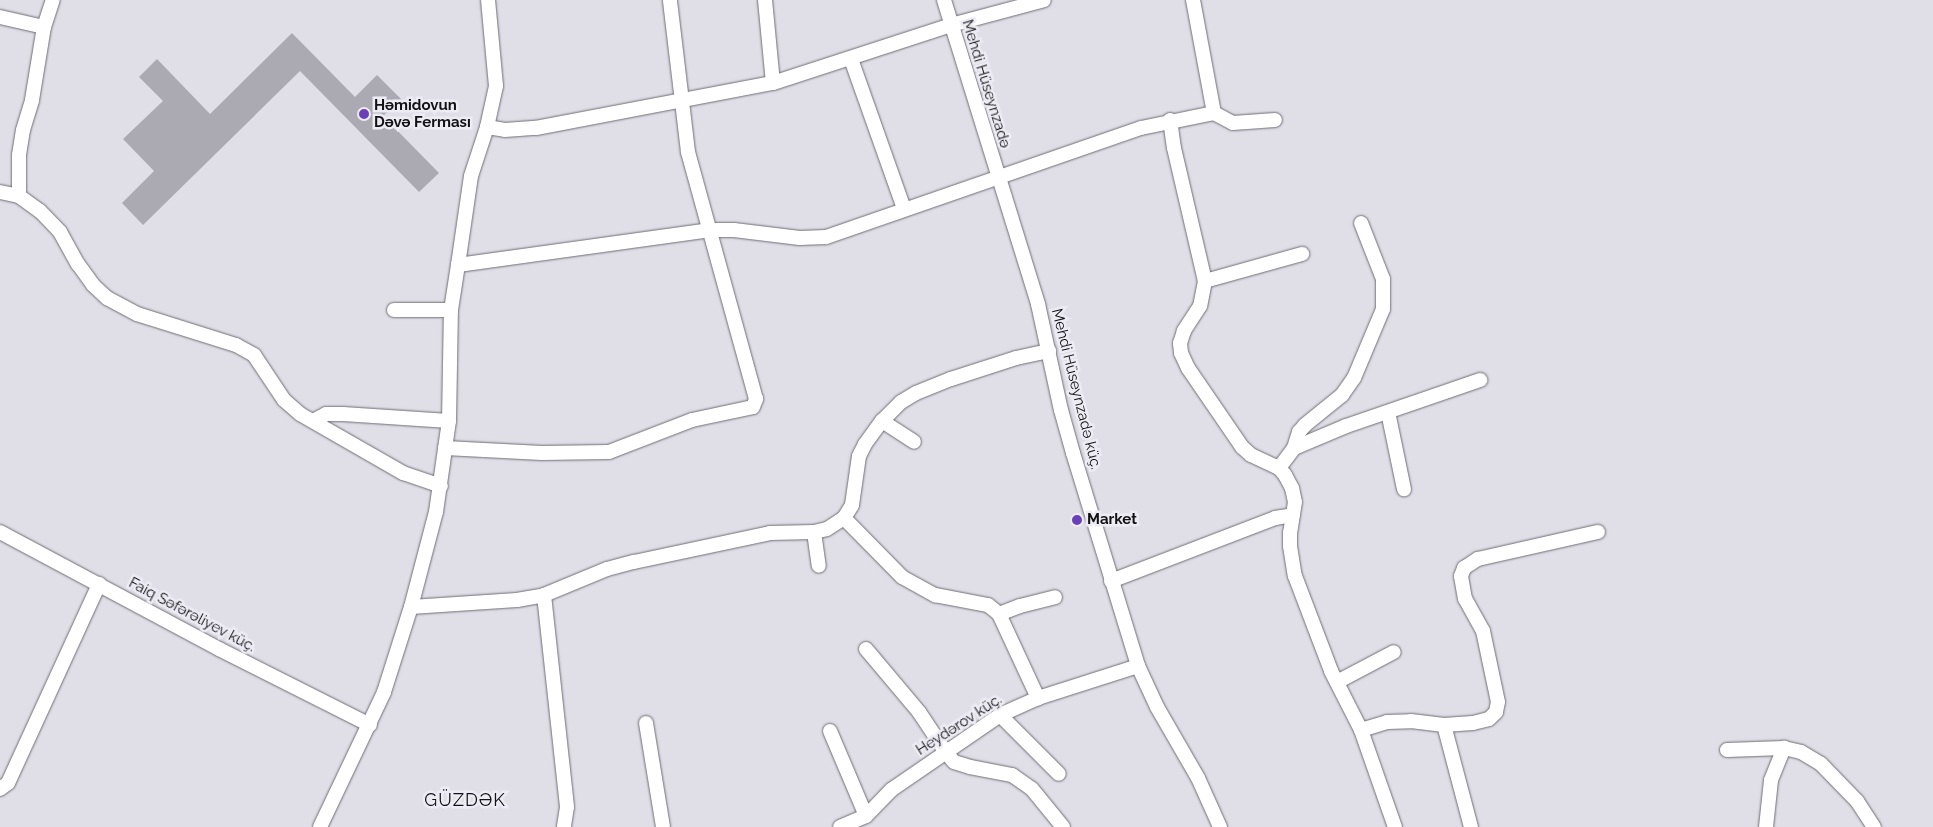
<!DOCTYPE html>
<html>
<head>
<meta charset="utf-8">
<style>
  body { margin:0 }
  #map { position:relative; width:1933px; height:827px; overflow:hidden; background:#e0dfe7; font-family:Raleway,sans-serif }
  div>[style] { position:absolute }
  .building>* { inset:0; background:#aba9b1 }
  .roads { filter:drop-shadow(0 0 1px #6f6d75) drop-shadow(0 0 1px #6f6d75) }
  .street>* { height:14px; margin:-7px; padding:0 7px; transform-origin:7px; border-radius:7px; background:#fff }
  .dots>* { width:14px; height:14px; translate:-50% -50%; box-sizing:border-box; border:2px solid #edecf4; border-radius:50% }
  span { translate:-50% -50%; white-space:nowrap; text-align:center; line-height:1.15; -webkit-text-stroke:5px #edecf4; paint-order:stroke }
  .street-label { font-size:15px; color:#121114 }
  .poi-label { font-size:15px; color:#121114; font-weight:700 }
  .left { translate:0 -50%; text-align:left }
  .quarter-label { font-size:18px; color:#121114; letter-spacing:1px }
</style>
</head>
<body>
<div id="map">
  <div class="building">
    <i style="clip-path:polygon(292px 33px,355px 97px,377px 75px,401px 99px,383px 116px,439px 173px,419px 192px,300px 71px,143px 225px,122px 203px,154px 171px,123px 139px,163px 101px,139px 77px,157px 59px,210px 114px)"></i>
  </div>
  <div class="roads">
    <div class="street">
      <i style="left:765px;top:0;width:83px;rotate:84.5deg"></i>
      <i style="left:944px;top:0;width:318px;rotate:72.8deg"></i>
      <i style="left:1038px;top:304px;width:108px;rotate:77.8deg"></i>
      <i style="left:1061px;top:410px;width:45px;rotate:74.4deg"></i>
      <i style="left:1073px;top:453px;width:223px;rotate:73deg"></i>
      <i style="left:1138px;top:666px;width:45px;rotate:65.1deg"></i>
      <i style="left:1157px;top:707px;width:82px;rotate:60deg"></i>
      <i style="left:1198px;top:778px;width:54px;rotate:65.8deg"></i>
      <i style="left:1193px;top:0;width:115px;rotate:79.5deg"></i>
      <i style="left:0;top:17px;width:45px;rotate:12.8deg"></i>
      <i style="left:851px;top:59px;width:159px;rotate:70.5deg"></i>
      <i style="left:1170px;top:120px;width:28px;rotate:82deg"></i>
      <i style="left:1174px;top:148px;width:137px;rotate:76.9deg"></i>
      <i style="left:1205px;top:281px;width:25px;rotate:101deg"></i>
      <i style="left:1200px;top:306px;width:30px;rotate:123deg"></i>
      <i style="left:1184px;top:331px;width:13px;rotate:108deg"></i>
      <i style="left:1180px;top:343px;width:10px;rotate:84deg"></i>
      <i style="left:1181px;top:353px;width:17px;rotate:65deg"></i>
      <i style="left:1188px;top:368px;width:96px;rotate:55.6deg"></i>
      <i style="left:1242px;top:447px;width:12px;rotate:42deg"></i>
      <i style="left:1251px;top:455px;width:31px;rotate:25deg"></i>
      <i style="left:1279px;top:468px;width:9px;rotate:49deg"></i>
      <i style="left:1285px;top:475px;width:15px;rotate:62deg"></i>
      <i style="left:1292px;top:488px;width:14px;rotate:78deg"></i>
      <i style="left:1295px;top:502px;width:30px;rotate:99deg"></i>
      <i style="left:1290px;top:532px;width:14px;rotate:90deg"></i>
      <i style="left:1290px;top:546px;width:30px;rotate:81deg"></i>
      <i style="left:1295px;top:576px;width:102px;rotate:69.2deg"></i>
      <i style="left:1331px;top:671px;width:66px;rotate:63deg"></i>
      <i style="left:1361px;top:730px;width:103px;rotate:70.7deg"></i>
      <i style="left:487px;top:127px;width:18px;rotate:9deg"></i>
      <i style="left:505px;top:130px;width:31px;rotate:-4deg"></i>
      <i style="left:536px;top:128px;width:241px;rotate:-10.8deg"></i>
      <i style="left:773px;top:83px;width:187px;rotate:-18deg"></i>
      <i style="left:951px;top:25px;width:96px;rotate:-15deg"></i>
      <i style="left:0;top:192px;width:19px;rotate:12deg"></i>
      <i style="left:19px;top:196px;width:26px;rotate:36deg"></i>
      <i style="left:40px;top:211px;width:29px;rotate:46deg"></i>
      <i style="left:60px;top:232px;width:37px;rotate:61deg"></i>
      <i style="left:78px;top:264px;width:26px;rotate:54deg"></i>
      <i style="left:93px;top:285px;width:19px;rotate:43deg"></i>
      <i style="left:107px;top:298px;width:34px;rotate:28deg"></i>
      <i style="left:137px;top:314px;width:104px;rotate:17.4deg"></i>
      <i style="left:236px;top:345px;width:21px;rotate:29deg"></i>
      <i style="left:254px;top:355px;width:54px;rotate:56.3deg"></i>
      <i style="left:284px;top:400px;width:21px;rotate:41deg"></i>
      <i style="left:300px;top:414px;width:119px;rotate:29.8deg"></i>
      <i style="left:403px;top:473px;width:40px;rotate:18.9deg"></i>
      <i style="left:19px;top:196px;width:41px;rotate:-90deg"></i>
      <i style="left:19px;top:155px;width:25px;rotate:-81deg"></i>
      <i style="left:23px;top:130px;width:31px;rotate:-73deg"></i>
      <i style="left:32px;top:100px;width:74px;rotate:-80.7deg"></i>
      <i style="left:44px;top:27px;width:28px;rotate:-72deg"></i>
      <i style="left:458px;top:265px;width:90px;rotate:-81.7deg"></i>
      <i style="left:471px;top:176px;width:52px;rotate:-71.9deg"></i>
      <i style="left:487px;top:127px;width:42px;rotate:-77.6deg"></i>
      <i style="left:496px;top:86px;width:86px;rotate:-95.3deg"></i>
      <i style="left:1205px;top:281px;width:101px;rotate:-15.6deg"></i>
      <i style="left:394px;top:310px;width:57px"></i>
      <i style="left:1388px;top:412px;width:79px;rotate:78.3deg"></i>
      <i style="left:313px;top:421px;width:15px;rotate:-28deg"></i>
      <i style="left:326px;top:414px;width:17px"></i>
      <i style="left:343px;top:414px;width:106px;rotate:3.8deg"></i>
      <i style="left:882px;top:421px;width:38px;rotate:33deg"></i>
      <i style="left:445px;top:448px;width:97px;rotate:3deg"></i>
      <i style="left:542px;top:453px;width:67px;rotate:-0.9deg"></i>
      <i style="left:609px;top:452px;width:89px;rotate:-21.1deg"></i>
      <i style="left:692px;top:420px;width:62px;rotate:-12deg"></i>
      <i style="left:753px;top:407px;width:9px;rotate:-69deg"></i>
      <i style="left:756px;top:399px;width:256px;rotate:-105.4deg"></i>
      <i style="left:688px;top:152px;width:153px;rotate:-96.8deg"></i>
      <i style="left:1294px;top:448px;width:17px;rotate:-73deg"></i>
      <i style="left:1299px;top:432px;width:9px;rotate:-49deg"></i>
      <i style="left:1305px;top:425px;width:48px;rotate:-39deg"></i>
      <i style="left:1342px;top:395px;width:21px;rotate:-55deg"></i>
      <i style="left:1354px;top:378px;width:75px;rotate:-67.2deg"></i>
      <i style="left:1383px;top:309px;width:30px;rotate:-90deg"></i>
      <i style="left:1383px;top:279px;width:60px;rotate:-111.4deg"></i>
      <i style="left:1279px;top:468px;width:25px;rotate:-53deg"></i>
      <i style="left:1294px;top:448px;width:56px;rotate:-22.9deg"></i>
      <i style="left:1346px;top:426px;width:142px;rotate:-18.9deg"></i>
      <i style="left:844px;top:518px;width:83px;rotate:45.5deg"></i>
      <i style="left:902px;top:577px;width:38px;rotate:29deg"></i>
      <i style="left:935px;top:595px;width:54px;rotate:10.7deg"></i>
      <i style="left:988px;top:605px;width:14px;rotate:39deg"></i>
      <i style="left:999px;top:614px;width:93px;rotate:65.1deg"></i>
      <i style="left:0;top:532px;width:248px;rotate:28.1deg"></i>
      <i style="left:219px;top:649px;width:169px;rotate:26.7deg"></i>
      <i style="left:814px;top:532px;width:34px;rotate:82deg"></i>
      <i style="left:1111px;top:581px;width:176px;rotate:-21deg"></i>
      <i style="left:1275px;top:518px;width:18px;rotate:-9deg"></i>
      <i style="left:544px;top:595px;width:213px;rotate:83.8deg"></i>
      <i style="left:567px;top:807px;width:20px;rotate:99deg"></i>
      <i style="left:411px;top:607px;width:106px;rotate:-3.8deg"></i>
      <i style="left:517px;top:600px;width:27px;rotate:-10deg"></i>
      <i style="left:544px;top:595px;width:68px;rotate:-22.4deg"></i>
      <i style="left:607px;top:569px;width:28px;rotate:-15deg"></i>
      <i style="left:634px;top:562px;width:139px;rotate:-12deg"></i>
      <i style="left:770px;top:533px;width:44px;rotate:-1.3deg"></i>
      <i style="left:814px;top:532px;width:13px;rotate:-13deg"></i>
      <i style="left:827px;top:529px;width:20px;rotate:-33deg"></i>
      <i style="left:844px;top:518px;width:15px;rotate:-58deg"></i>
      <i style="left:852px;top:505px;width:49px;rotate:-81.9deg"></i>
      <i style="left:859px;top:456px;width:13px;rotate:-63deg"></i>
      <i style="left:865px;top:444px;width:29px;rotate:-54deg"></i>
      <i style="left:882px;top:421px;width:27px;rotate:-45deg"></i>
      <i style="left:901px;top:402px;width:17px;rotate:-31deg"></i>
      <i style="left:916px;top:393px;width:38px;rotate:-22deg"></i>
      <i style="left:951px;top:379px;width:68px;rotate:-17.9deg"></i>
      <i style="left:1016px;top:358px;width:34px;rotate:-12deg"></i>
      <i style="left:999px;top:614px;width:22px;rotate:-21deg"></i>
      <i style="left:1020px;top:606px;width:36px;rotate:-14deg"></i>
      <i style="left:866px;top:649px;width:82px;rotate:49.9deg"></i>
      <i style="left:919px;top:712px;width:47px;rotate:56.3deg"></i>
      <i style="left:945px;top:751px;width:14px;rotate:51deg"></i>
      <i style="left:954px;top:762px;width:17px;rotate:17deg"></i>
      <i style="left:970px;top:767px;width:43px;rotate:10.8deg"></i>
      <i style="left:1012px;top:775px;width:24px;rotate:35deg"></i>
      <i style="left:1032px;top:789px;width:49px;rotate:50.8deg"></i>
      <i style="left:1337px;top:682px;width:64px;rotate:-27.8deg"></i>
      <i style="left:1000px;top:715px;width:83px;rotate:45deg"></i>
      <i style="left:646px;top:723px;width:105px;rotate:80.7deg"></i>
      <i style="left:1444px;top:725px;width:106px;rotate:75.2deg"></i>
      <i style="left:1361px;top:730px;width:27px;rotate:-17deg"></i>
      <i style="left:1387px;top:722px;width:24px;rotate:-2deg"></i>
      <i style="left:1411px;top:721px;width:33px;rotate:7deg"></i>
      <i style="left:1444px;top:725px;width:29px;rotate:-4deg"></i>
      <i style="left:1473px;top:723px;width:16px;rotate:-14deg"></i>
      <i style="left:1489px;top:719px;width:10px;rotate:-45deg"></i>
      <i style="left:1496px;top:712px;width:10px;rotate:-79deg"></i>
      <i style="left:1498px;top:702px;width:73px;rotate:-101.9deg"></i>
      <i style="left:1483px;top:631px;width:37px;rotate:-119deg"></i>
      <i style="left:1465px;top:599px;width:23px;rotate:-100deg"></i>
      <i style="left:1461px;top:576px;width:9px;rotate:-69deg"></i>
      <i style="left:1464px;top:568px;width:17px;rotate:-33deg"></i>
      <i style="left:1478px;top:559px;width:123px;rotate:-12.7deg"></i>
      <i style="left:830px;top:731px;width:92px;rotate:67deg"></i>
      <i style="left:1727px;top:750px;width:57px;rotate:-2deg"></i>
      <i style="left:1784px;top:748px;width:17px;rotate:13deg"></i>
      <i style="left:1801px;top:752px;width:23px;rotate:31deg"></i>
      <i style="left:1821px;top:764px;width:52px;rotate:45.8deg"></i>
      <i style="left:1857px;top:801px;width:31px;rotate:57deg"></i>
      <i style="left:0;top:789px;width:10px;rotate:-37deg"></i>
      <i style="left:8px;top:783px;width:219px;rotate:-65.4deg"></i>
      <i style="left:320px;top:827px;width:149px;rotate:-64.6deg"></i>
      <i style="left:384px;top:692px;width:89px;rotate:-72.4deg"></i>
      <i style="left:411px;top:607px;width:98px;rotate:-75.3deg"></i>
      <i style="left:436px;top:512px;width:92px;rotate:-81.9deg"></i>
      <i style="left:449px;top:421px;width:111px;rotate:-89deg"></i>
      <i style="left:451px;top:310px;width:46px;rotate:-81.2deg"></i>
      <i style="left:458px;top:265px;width:255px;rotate:-7.9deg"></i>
      <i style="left:711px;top:230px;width:23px"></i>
      <i style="left:734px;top:230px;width:66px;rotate:6.9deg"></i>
      <i style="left:800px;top:238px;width:26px;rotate:-2deg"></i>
      <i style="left:826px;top:237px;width:333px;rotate:-19.1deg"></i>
      <i style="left:1141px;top:128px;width:75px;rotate:-11.6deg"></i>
      <i style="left:1214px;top:113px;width:21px;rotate:28deg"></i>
      <i style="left:1233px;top:123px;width:42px;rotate:-4.1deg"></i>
      <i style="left:840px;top:827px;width:28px;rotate:-23deg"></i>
      <i style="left:866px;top:816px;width:36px;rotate:-46deg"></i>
      <i style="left:891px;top:790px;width:132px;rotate:-34.5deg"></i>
      <i style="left:1000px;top:715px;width:42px;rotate:-24.1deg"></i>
      <i style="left:1038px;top:698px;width:105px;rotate:-17.7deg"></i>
      <i style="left:1766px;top:827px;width:47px;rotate:-83.9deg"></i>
      <i style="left:1771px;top:780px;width:35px;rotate:-68deg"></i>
    </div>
  </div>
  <div class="dots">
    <i style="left:364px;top:114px;background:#6a3fb7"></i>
    <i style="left:1077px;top:520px;background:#6a3fb7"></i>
  </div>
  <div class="street-label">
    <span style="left:986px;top:84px;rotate:73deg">Mehdi Hüseynzadə</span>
    <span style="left:1076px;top:389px;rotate:76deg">Mehdi Hüseynzadə küç.</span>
    <span style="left:192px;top:615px;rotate:28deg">Faiq Səfərəliyev küç.</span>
    <span style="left:959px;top:725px;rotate:-33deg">Heydərov küç.</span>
  </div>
  <div class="poi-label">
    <span class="left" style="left:374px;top:114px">Həmidovun<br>Dəvə Ferması</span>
    <span class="left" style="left:1087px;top:520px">Market</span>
  </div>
  <div class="quarter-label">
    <span style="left:465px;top:800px">GÜZDƏK</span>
  </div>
</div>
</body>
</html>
